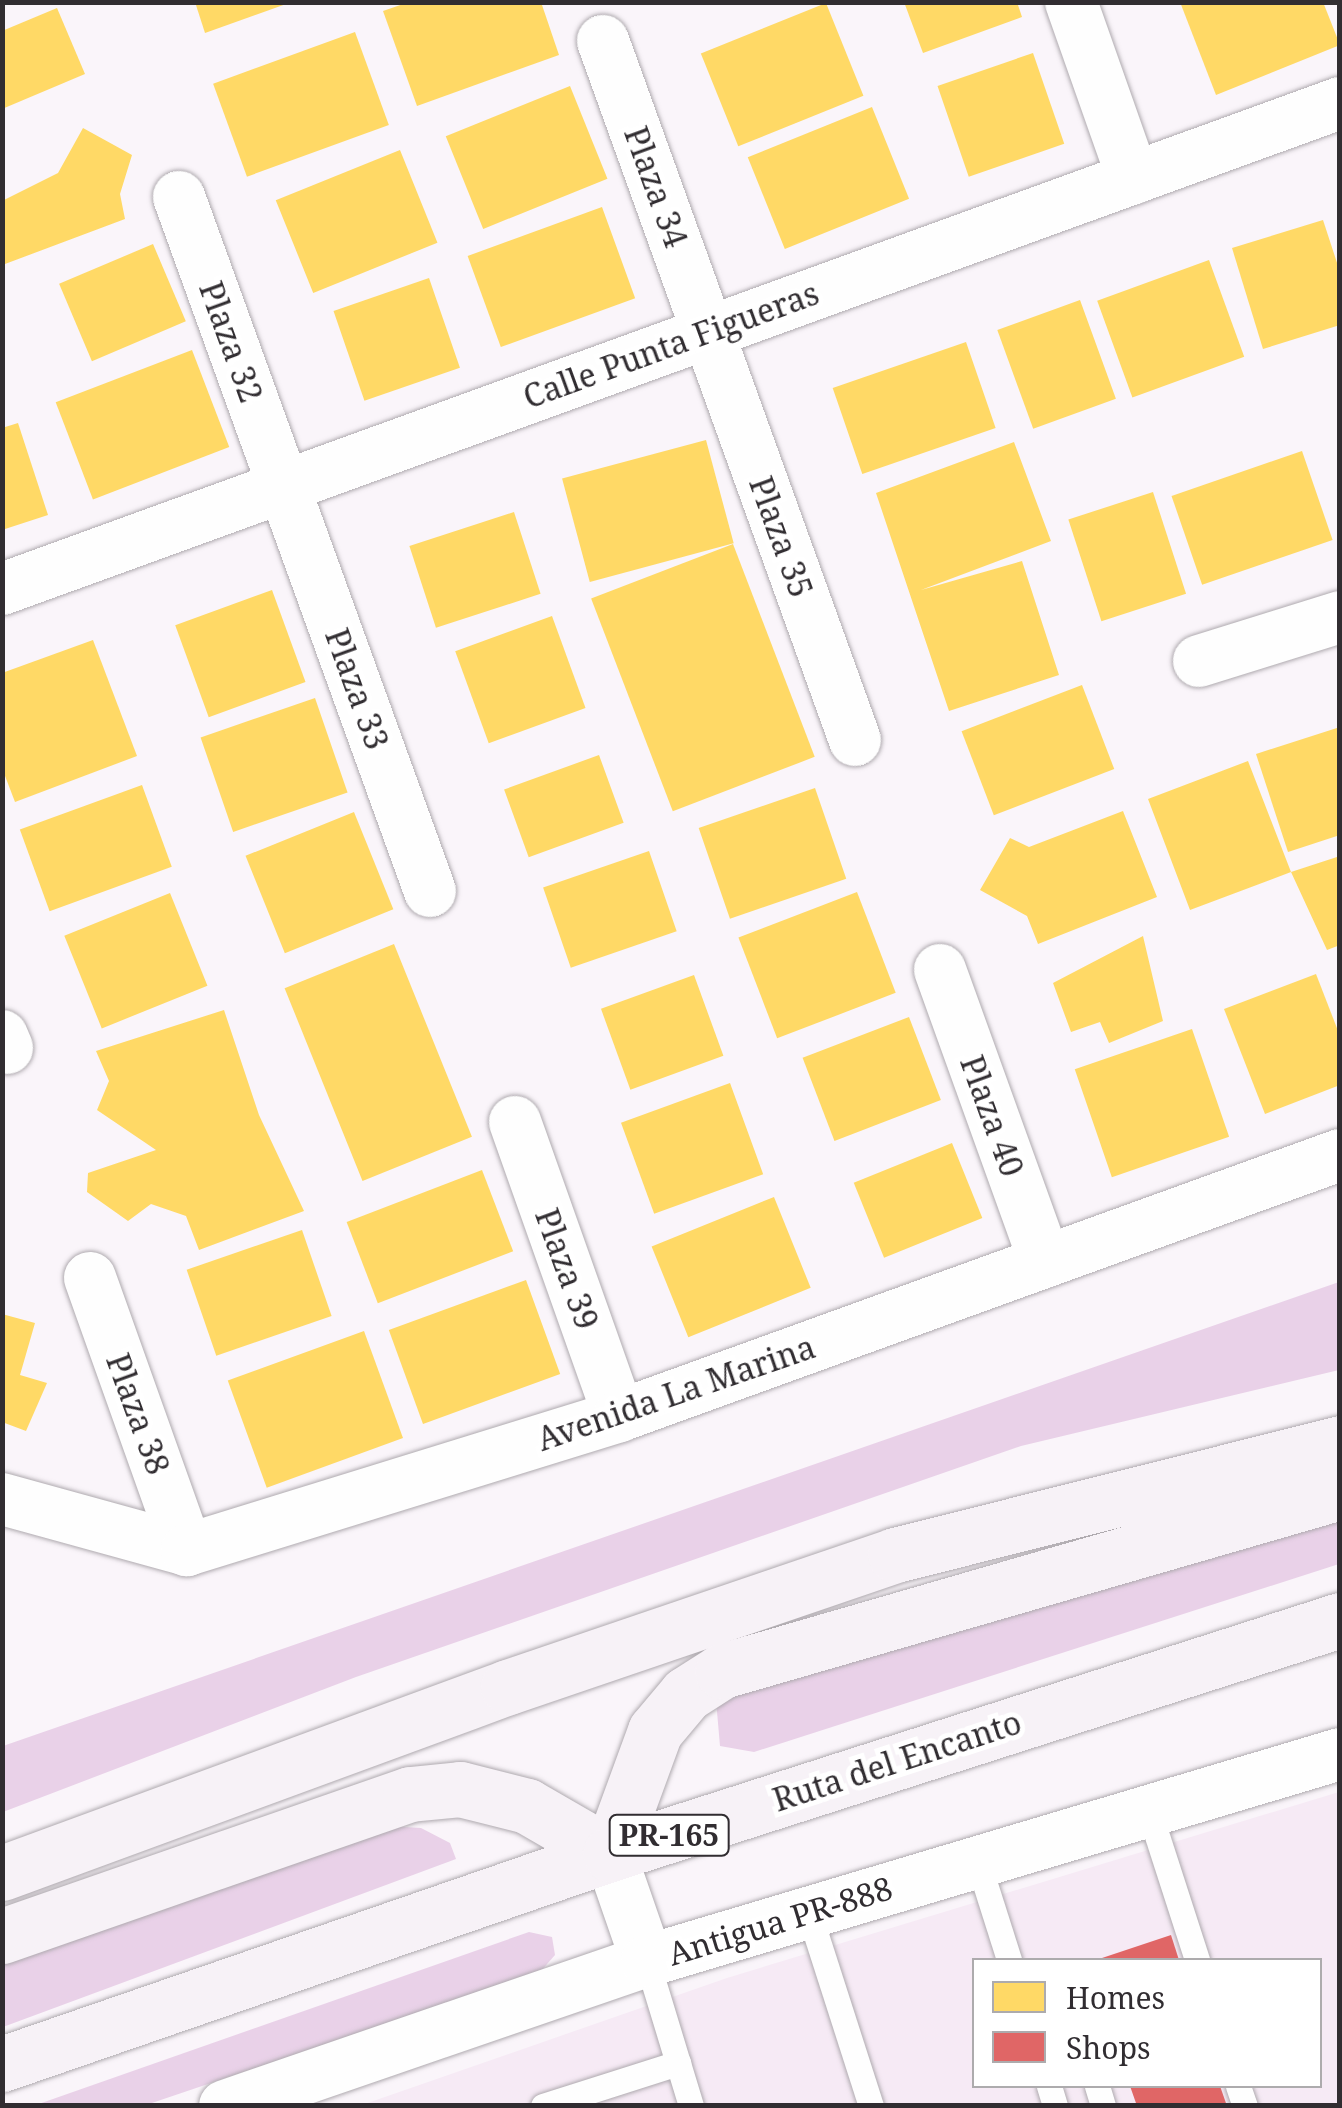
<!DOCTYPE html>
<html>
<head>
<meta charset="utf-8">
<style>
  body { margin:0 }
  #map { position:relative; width:1342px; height:2108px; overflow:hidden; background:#faf5fa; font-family:"Noto Serif",serif }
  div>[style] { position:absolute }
  .built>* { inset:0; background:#f6eaf5 }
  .green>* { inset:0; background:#e9d1e8 }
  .homes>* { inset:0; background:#ffd966; transform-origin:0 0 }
  .shops>* { inset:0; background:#e06666 }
  .roads { filter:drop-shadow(0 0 2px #afaaaf) drop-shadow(0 0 2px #afaaaf) }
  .lane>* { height:25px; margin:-12.5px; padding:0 12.5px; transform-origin:12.5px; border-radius:12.5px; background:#fefefe }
  .street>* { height:52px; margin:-26px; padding:0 26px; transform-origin:26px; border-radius:26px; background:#fefefe }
  .primary>* { height:55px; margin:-27.5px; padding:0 27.5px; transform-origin:27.5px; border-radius:27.5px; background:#f7f2f7 }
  span { translate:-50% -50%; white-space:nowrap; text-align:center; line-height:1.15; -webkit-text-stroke:10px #fff; paint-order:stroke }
  .shield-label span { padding:2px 8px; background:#fff; border:2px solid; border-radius:8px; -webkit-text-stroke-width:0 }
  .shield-label { font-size:30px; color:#312d31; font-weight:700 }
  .street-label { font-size:32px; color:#312d31 }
  .frame { position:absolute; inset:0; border:5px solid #312d31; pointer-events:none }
  .legend { position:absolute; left:972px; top:1958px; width:350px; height:130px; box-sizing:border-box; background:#fff; border:2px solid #adabad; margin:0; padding:12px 18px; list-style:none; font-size:30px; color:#312d31 }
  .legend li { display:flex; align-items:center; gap:20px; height:50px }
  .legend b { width:50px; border:2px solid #adabad }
</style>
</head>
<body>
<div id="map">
  <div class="built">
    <i style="clip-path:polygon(evenodd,1339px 1792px,1339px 2105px,359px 2106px,727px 1978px,1339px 1792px,974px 1960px,1320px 1960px,1320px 2086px,974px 2086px,974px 1960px)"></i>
  </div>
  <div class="green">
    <i style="clip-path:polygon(1339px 1282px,1339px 1370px,1021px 1446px,356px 1677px,3px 1812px,3px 1746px)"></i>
    <i style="clip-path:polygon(1339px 1507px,1339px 1564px,754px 1752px,720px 1746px,716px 1700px)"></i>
    <i style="clip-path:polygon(356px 1824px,421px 1828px,450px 1843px,456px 1859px,3px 2027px,3px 1956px)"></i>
    <i style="clip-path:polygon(529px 1932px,552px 1937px,555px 1955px,540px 1972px,146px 2105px,33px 2106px)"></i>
  </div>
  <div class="homes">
    <i style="clip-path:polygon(195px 2px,289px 2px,289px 3px,205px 33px)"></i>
    <i style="clip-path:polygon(409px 2px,541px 2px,559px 55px,417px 106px,383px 11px)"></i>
    <i style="clip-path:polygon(904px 2px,1017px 2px,1022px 17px,923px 53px)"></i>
    <i style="clip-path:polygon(1180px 2px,1323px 2px,1340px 45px,1216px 95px)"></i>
    <i style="left:826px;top:3px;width:100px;height:135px;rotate:68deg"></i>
    <i style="clip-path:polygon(57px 8px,85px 74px,2px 109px,2px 31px)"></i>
    <i style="left:355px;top:32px;width:99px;height:151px;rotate:70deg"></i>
    <i style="left:1033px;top:53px;width:96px;height:101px;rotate:71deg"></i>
    <i style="left:570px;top:86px;width:100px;height:134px;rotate:68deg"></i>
    <i style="left:872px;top:107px;width:99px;height:134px;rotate:68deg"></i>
    <i style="clip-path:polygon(83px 128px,132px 155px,120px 194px,125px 219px,5px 264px,2px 201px,58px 173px)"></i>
    <i style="left:400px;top:150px;width:100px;height:134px;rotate:68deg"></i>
    <i style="left:602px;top:207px;width:97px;height:143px;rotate:70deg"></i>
    <i style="clip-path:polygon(1323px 220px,1340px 272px,1340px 325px,1263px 349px,1232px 248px)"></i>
    <i style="left:153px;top:244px;width:84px;height:102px;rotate:67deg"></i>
    <i style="left:1209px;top:260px;width:103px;height:119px;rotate:70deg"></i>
    <i style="left:429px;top:278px;width:95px;height:101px;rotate:71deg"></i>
    <i style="left:1080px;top:300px;width:105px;height:88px;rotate:70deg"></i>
    <i style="left:966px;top:342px;width:91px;height:141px;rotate:71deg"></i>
    <i style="left:192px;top:350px;width:104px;height:146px;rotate:69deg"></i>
    <i style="clip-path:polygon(18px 423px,48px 515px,2px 530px,2px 428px)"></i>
    <i style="left:706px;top:440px;width:107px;height:149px;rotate:75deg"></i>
    <i style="clip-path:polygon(1014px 442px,1051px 541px,921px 590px,1022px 561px,1059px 675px,949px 711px,876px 493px)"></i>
    <i style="left:1302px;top:451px;width:94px;height:138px;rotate:71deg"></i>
    <i style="left:1153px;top:492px;width:107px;height:89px;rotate:72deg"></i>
    <i style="left:514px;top:512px;width:86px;height:110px;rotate:72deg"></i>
    <i style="left:733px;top:544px;width:228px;height:152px;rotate:69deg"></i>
    <i style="left:272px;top:590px;width:98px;height:103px;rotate:70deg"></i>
    <i style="left:552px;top:616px;width:98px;height:103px;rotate:70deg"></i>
    <i style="clip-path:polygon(93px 640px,137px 756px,15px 802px,2px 768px,2px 673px)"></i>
    <i style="left:1082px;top:685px;width:90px;height:129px;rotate:69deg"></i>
    <i style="left:315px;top:698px;width:100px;height:121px;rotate:71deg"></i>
    <i style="clip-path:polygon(1340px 727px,1340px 835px,1288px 852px,1256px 754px)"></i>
    <i style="left:599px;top:755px;width:72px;height:101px;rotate:70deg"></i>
    <i style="clip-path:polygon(1248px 761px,1291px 872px,1340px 856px,1340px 945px,1327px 950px,1291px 872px,1190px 910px,1148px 799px)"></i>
    <i style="left:142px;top:785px;width:87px;height:130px;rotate:70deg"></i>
    <i style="left:815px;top:788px;width:96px;height:123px;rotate:71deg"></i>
    <i style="clip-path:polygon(1123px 811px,1157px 897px,1038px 944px,1027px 916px,980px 890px,1010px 838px,1029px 847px)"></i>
    <i style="left:354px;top:812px;width:105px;height:117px;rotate:68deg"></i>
    <i style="left:649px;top:851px;width:85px;height:112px;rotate:71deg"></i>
    <i style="left:857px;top:892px;width:108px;height:127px;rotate:69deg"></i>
    <i style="left:170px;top:893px;width:100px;height:114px;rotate:68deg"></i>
    <i style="clip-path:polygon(1143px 936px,1163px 1021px,1109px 1043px,1100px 1022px,1071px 1032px,1053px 983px)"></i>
    <i style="left:394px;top:944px;width:208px;height:118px;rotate:68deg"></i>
    <i style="clip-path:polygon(1316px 974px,1340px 1036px,1340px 1085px,1265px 1114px,1224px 1009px)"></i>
    <i style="left:694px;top:975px;width:86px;height:99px;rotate:70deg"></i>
    <i style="clip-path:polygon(224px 1010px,259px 1115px,304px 1211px,199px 1250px,186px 1216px,151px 1204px,128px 1221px,87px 1192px,88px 1173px,156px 1150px,97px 1110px,109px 1081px,96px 1051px)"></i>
    <i style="left:909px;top:1017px;width:89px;height:114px;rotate:69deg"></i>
    <i style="left:1192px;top:1029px;width:114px;height:124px;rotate:71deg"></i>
    <i style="left:730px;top:1083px;width:97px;height:116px;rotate:70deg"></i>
    <i style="left:952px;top:1143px;width:81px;height:106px;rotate:68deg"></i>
    <i style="left:482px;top:1170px;width:87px;height:145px;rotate:69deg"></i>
    <i style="left:774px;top:1197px;width:98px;height:132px;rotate:68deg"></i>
    <i style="left:302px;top:1230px;width:91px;height:122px;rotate:71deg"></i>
    <i style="left:526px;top:1280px;width:100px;height:146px;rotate:70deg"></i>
    <i style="clip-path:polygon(2px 1314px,35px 1323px,20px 1375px,47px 1383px,26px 1431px,2px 1422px)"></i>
    <i style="left:364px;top:1331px;width:114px;height:145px;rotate:70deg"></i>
  </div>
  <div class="shops">
    <i style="clip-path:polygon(1171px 1935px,1179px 1960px,1096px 1960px)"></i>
    <i style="clip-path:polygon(1130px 2086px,1220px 2086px,1227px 2106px,1137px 2106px)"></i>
  </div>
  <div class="roads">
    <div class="lane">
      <i style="left:1149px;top:1811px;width:157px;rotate:72.1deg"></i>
      <i style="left:978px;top:1862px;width:103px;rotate:72.4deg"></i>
      <i style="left:809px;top:1913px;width:203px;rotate:72.2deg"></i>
      <i style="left:647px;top:1961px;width:152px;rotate:73.1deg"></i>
      <i style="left:1049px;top:2086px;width:21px;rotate:73deg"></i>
      <i style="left:1097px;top:2086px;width:21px;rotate:73deg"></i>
      <i style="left:1238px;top:2086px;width:21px;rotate:71deg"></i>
      <i style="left:543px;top:2106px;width:142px;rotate:-17.7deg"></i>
    </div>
    <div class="street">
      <i style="left:1071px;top:2px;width:187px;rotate:70.6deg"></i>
      <i style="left:603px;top:41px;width:743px;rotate:70.18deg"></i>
      <i style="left:179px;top:197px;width:738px;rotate:70.12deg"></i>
      <i style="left:2px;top:589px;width:1424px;rotate:-19.96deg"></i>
      <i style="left:1199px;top:661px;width:148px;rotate:-17.3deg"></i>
      <i style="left:940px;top:970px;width:310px;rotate:70.2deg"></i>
      <i style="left:2px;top:1036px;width:13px;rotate:67deg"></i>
      <i style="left:515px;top:1122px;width:312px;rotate:70.5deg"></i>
      <i style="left:90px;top:1278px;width:289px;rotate:70.4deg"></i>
      <i style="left:2px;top:1499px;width:192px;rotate:15.4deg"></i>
      <i style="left:187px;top:1550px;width:452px;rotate:-17.2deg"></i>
      <i style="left:619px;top:1416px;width:767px;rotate:-19.9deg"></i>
      <i style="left:610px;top:1854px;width:113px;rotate:70.9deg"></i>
      <i style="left:225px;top:2106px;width:446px;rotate:-19deg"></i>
      <i style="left:647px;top:1961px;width:723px;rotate:-16.63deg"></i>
    </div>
    <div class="primary">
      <i style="left:2px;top:1873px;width:539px;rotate:-20.18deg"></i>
      <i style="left:508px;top:1687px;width:409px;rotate:-18.8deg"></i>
      <i style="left:895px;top:1555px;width:459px;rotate:-14.1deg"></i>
      <i style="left:2px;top:1936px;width:432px;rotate:-19.2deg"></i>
      <i style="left:410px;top:1794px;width:50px;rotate:-5.7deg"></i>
      <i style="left:460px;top:1789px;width:69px;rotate:14.2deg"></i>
      <i style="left:527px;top:1806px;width:96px;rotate:30deg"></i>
      <i style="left:610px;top:1854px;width:131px;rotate:-69.9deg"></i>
      <i style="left:655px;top:1731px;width:48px;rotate:-50deg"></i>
      <i style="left:686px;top:1694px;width:43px;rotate:-32.6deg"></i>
      <i style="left:722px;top:1671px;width:643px;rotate:-16.15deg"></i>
      <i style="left:2px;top:2064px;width:643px;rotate:-19.05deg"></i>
      <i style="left:610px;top:1854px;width:767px;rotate:-17.77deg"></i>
    </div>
  </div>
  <div class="shield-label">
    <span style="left:669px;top:1835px">PR-165</span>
  </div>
  <div class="street-label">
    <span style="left:656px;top:187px;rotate:70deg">Plaza 34</span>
    <span style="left:231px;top:342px;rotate:70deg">Plaza 32</span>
    <span style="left:671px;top:345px;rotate:-20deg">Calle Punta Figueras</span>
    <span style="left:781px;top:537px;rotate:70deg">Plaza 35</span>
    <span style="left:357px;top:689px;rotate:70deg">Plaza 33</span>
    <span style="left:992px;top:1116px;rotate:70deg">Plaza 40</span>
    <span style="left:567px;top:1269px;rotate:70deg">Plaza 39</span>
    <span style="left:676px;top:1393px;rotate:-19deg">Avenida La Marina</span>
    <span style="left:138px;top:1414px;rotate:70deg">Plaza 38</span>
    <span style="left:897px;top:1761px;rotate:-18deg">Ruta del Encanto</span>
    <span style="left:780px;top:1921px;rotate:-17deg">Antigua PR-888</span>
  </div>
  <div class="frame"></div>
  <ul class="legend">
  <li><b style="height:28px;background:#ffd966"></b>Homes</li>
  <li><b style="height:28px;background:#e06666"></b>Shops</li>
  </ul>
</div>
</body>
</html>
